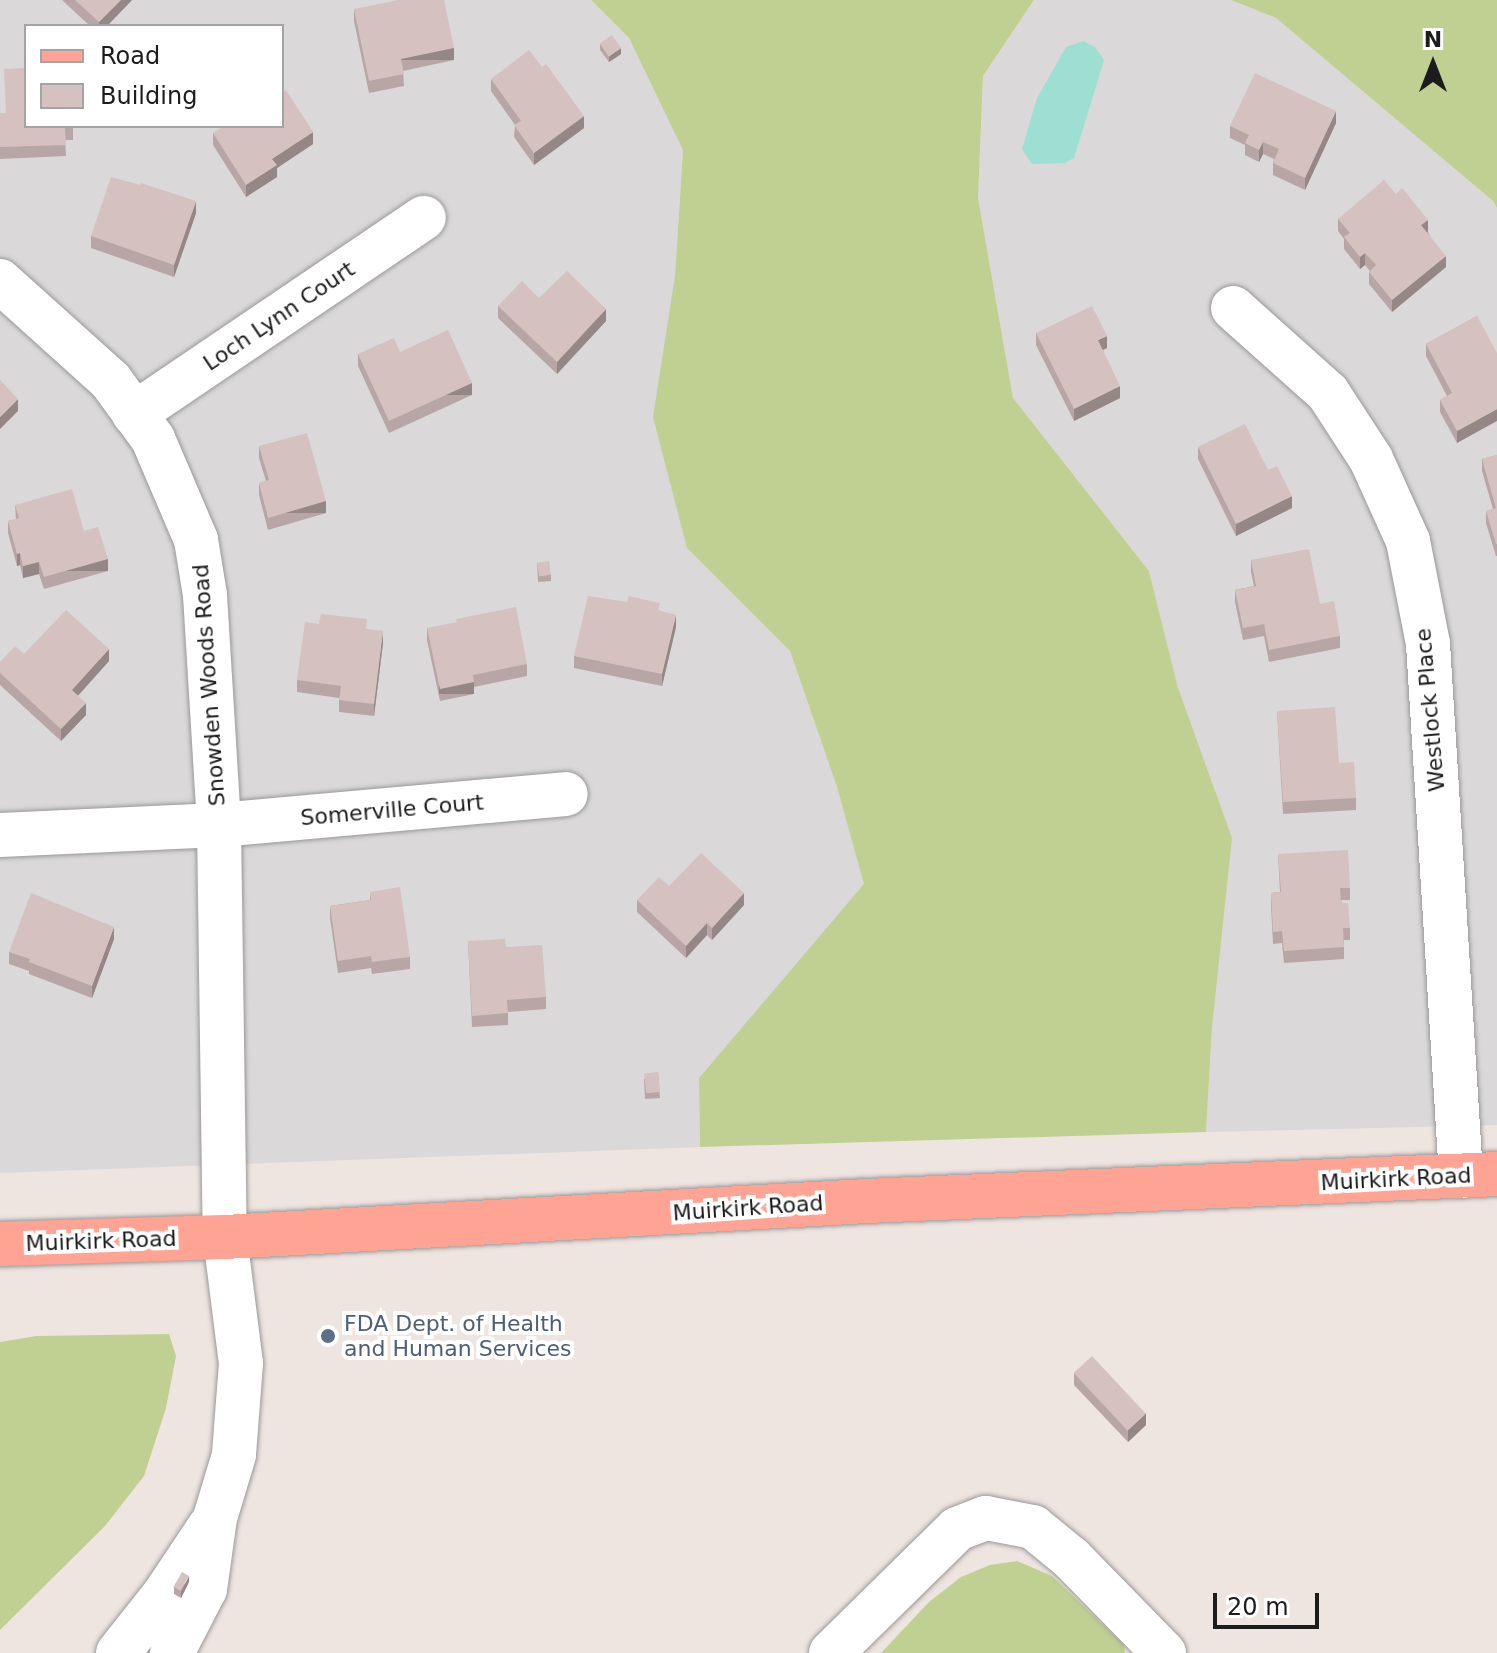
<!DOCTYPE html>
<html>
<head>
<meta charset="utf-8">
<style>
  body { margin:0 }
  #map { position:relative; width:1497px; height:1653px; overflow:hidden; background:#eee4e0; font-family:"DejaVu Sans",sans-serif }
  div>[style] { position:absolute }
  .residential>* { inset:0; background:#dad8d9 }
  .forest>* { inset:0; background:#bfd092 }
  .water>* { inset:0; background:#9ddfd2 }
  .roads { filter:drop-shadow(0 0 2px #999) drop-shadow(0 0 2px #999) }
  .minor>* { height:44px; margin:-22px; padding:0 22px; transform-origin:22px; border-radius:22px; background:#fff }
  .major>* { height:44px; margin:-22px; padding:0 22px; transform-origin:22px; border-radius:22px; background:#ffa494 }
  .wall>* { inset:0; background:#b7a6a5 }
  .shaded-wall>* { inset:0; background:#958786; transform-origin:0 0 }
  .building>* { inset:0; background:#d5c1c0; transform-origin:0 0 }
  .dots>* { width:22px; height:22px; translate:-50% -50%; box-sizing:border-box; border:4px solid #fff; border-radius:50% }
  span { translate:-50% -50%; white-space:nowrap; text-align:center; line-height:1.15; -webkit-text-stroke:8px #fff; paint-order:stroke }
  .street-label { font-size:22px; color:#1c1c1c }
  .service-label { font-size:22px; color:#4e5e75 }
  .left { translate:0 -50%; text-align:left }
  .legend { position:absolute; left:24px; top:24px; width:260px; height:104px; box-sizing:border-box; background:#fff; border:2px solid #a4a4a4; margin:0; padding:10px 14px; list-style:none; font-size:24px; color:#1c1c1c }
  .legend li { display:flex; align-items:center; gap:16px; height:40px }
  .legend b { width:40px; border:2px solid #a4a4a4 }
  .north { position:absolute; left:1393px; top:24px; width:80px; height:80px; -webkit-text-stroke:6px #fff; paint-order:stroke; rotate:0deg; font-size:22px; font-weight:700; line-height:32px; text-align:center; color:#1c1c1c }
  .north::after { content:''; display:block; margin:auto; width:28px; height:36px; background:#1c1c1c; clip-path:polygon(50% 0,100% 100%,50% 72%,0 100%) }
  .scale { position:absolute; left:1213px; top:1593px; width:106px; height:36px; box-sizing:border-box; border:4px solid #1c1c1c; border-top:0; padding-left:10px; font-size:24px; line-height:28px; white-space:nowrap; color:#1c1c1c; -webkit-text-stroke:6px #fff; paint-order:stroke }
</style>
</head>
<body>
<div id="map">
  <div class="residential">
    <i style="clip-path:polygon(evenodd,0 0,591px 0,629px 38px,683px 149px,675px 276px,687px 548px,790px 651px,837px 787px,865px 884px,699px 1078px,700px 1147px,0 1173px,0 0,26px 26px,282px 26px,282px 126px,26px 126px,26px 26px)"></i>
    <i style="clip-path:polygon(1034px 0,1231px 0,1276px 18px,1493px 201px,1497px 208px,1497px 1125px,1206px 1132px,1212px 1027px,1178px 688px,1149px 571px,1013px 398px,978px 198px,983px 76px)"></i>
  </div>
  <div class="forest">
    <i style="clip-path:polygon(591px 0,1034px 0,983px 76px,978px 198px,1013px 398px,1149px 571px,1178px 688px,1232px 838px,1212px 1027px,1206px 1132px,700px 1147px,699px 1078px,864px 884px,837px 787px,790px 651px,687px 548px,653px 417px,675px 276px,683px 150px,629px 38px)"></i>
    <i style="clip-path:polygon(1231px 0,1497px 0,1497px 208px,1493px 201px,1276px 18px)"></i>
    <i style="clip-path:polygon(169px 1334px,176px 1356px,166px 1408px,144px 1476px,105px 1526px,0 1630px,0 1342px,37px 1336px)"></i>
    <i style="clip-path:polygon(1017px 1561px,1052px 1576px,1124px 1645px,1125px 1653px,881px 1653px,929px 1602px,961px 1577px,990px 1565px)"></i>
  </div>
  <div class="water">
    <i style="clip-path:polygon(1083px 41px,1095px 47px,1104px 60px,1074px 158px,1064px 163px,1032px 164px,1022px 149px,1037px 98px,1066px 47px)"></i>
  </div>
  <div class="roads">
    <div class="minor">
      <i style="left:0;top:281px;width:149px;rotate:42deg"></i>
      <i style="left:111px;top:381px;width:72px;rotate:54.1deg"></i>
      <i style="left:153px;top:439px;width:110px;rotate:66.9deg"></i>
      <i style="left:196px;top:540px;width:56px;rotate:80.7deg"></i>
      <i style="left:205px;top:595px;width:230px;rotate:86.5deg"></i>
      <i style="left:219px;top:825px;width:412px;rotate:89.2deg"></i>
      <i style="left:225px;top:1237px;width:127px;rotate:82.8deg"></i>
      <i style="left:241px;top:1363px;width:92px;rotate:94.4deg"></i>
      <i style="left:234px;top:1455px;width:66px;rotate:106.8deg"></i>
      <i style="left:215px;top:1518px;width:72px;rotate:98deg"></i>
      <i style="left:205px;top:1589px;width:72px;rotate:117.3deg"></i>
      <i style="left:1233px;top:308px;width:127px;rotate:41.8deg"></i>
      <i style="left:1328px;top:393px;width:79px;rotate:56.9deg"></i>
      <i style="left:1371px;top:459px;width:90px;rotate:65.7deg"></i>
      <i style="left:1408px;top:541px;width:105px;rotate:79deg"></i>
      <i style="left:1428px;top:644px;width:533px;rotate:86.45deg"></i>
      <i style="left:134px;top:414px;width:350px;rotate:-34.1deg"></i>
      <i style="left:0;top:835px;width:219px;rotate:-2.6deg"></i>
      <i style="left:219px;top:825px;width:348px;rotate:-5.1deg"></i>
      <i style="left:118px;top:1653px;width:74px;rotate:-51.6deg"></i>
      <i style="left:164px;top:1595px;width:83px;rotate:-56.3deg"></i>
      <i style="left:831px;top:1653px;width:177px;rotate:-44.5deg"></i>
      <i style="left:957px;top:1529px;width:31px;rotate:-21deg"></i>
      <i style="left:986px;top:1518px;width:48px;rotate:10.8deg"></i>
      <i style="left:1033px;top:1527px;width:49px;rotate:39.2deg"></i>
      <i style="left:1071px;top:1558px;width:133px;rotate:45.6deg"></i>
    </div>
    <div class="major">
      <i style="left:0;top:1244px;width:225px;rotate:-1.8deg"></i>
      <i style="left:225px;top:1237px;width:643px;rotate:-3.21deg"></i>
      <i style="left:867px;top:1201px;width:631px;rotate:-2.45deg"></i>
    </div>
  </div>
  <div class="wall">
    <i style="clip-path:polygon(62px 0,132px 0,107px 26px,90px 26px)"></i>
    <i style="clip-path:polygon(354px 9px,454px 60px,403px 71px,404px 86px,369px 93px,354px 21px)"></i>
    <i style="clip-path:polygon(600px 44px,621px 54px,609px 62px,600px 50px)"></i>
    <i style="clip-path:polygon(491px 79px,584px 128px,534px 165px,514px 137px,515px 125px,491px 91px)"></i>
    <i style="clip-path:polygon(0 113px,73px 126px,73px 140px,65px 140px,66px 156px,0 159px)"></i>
    <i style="clip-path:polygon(1336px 123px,1305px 190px,1273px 175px,1273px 163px,1274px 159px,1263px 154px,1259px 162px,1245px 155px,1245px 145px,1230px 138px,1230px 126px)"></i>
    <i style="clip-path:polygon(213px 133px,313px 144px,277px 168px,277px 177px,246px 197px,213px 145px)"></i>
    <i style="clip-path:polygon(196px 213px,174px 277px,91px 248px,91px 236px)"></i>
    <i style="clip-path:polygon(1338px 219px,1428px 232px,1446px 267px,1392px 312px,1369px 284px,1369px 272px,1370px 271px,1365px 265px,1360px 269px,1344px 249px,1344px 239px,1338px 231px)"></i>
    <i style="clip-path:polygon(539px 298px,606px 321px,557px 374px,498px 318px,498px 306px)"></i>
    <i style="clip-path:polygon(1477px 316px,1457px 443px,1440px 412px,1440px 400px,1447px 396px,1426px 356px,1426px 344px)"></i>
    <i style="clip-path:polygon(1036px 333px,1107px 348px,1103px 350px,1120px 398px,1074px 421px,1036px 345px)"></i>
    <i style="clip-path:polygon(400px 352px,472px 395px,389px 433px,358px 366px,358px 354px)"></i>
    <i style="clip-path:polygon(259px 446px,326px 513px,268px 530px,259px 495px,259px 483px,266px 481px,259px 458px)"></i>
    <i style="clip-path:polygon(1198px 447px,1268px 470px,1292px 508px,1236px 536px,1198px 459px)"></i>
    <i style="clip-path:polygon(1497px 455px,1497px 556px,1496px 556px,1486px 523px,1486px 511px,1493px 509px,1482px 471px,1482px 459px)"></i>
    <i style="clip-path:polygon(15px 505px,84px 531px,108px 571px,44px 589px,39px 574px,23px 578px,20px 565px,17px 566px,8px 533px,8px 521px,16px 519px)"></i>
    <i style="clip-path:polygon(1251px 560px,1320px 604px,1340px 636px,1340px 648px,1269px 662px,1264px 636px,1243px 640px,1235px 602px,1235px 590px,1254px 586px,1251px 572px)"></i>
    <i style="clip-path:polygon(537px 562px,551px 575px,551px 581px,538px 582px)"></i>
    <i style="clip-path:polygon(660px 611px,676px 627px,662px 686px,574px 668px,574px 656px)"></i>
    <i style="clip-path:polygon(427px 628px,527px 664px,527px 676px,474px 687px,474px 694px,440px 701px,427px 640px)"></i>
    <i style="clip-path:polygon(367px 629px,383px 643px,374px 716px,339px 712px,339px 698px,297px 692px,297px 680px)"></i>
    <i style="clip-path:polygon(24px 654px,109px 661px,78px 696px,86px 715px,61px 741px,0 685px,0 662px)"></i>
    <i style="clip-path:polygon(1277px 711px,1339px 763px,1356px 798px,1356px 810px,1283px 814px)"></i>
    <i style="clip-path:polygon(1278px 854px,1350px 888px,1350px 900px,1341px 900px,1350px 928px,1350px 940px,1344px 940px,1344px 959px,1284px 963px,1282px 943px,1273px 944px,1271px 905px,1271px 893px,1280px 892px)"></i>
    <i style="clip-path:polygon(669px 886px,744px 905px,712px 940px,707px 935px,686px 958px,637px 912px,637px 900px)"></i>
    <i style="clip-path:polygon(370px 892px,410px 957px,410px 969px,372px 974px,371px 968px,338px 973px,330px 918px,330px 906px,370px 900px)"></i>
    <i style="clip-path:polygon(114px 939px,92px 998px,29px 974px,29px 971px,9px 964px,9px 952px)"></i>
    <i style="clip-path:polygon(468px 941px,506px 947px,546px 997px,546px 1009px,508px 1012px,508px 1025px,472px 1027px)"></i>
    <i style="clip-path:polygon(658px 1072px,660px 1098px,645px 1099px,644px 1079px)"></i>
    <i style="clip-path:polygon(1074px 1373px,1146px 1425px,1128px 1442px,1074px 1385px)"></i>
    <i style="clip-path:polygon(189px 1582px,181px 1598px,174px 1594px,174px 1587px)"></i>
  </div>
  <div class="shaded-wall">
    <i style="clip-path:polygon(121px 0,132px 0,107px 26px,99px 26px,99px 22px)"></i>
    <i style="left:454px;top:48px;width:12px;height:54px;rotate:90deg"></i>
    <i style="clip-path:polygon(621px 48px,621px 54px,609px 62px,609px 56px)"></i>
    <i style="clip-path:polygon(1336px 111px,1336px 123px,1305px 190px,1305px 178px)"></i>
    <i style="clip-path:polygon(584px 116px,584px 128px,534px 165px,534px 153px)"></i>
    <i style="clip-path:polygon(313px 132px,313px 144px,277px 168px,277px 177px,246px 197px,246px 185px,272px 159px)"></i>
    <i style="clip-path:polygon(1263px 142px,1263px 154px,1259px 162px,1259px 150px)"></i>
    <i style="clip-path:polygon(196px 201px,196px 213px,174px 277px,174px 265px)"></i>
    <i style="clip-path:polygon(1428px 220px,1428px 232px,1421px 237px,1421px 225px)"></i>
    <i style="clip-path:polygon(1365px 253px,1365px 265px,1360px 269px,1360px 257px)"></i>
    <i style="clip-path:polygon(1446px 256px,1446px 267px,1392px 312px,1392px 300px)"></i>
    <i style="clip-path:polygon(606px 309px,606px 321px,557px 374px,557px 362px)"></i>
    <i style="clip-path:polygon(1107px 336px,1107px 348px,1098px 352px,1098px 340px)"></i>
    <i style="left:472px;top:383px;width:12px;height:91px;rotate:90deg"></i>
    <i style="clip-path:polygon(1120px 386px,1120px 398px,1074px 421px,1074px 409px)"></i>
    <i style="clip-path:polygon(18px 399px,18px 411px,0 429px,0 417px)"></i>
    <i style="clip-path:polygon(1497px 409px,1497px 421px,1457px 443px,1457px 431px)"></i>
    <i style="clip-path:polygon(1292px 496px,1292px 508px,1236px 536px,1236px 524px)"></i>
    <i style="left:326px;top:501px;width:12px;height:60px;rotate:90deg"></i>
    <i style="clip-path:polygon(20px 553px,20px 565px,17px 566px,17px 554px)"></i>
    <i style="left:108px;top:559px;width:12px;height:66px;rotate:90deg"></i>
    <i style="clip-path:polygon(39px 562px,39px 574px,23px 578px,23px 566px)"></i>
    <i style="clip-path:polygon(676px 615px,676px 627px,662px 686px,662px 674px)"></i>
    <i style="clip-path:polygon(383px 631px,383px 643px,374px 716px,374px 704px)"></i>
    <i style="clip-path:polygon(109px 649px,109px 661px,72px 702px,72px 690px)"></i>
    <i style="left:474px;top:682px;width:12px;height:35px;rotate:90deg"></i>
    <i style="clip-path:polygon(86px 703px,86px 715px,61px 741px,61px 729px)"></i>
    <i style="clip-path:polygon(744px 893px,744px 905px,712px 940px,712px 928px)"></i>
    <i style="clip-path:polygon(707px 923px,707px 935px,686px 958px,686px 946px)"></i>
    <i style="clip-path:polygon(114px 927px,114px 939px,92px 998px,92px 986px)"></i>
    <i style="clip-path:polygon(1146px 1413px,1146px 1425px,1128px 1442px,1128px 1430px)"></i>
    <i style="clip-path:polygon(189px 1576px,189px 1582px,181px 1598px,181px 1592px)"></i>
  </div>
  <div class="building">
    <i style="clip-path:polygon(75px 0,121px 0,99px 22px)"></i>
    <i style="clip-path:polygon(398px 0,444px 0,454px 48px,401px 59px,404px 74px,369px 81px,354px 9px)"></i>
    <i style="left:612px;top:35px;width:16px;height:15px;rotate:55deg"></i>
    <i style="clip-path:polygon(529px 50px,542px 67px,546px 64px,584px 116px,534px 153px,514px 125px,521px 121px,491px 79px)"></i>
    <i style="clip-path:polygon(26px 68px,26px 126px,73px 126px,73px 128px,65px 128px,66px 145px,0 147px,0 113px,6px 113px,4px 69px)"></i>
    <i style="clip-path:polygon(1255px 73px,1336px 111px,1305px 178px,1273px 163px,1279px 149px,1263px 142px,1259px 150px,1245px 143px,1249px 135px,1230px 126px)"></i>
    <i style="clip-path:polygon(286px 90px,313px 132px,272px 159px,277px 165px,246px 185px,213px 133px,224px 126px,282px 126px,282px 93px)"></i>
    <i style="clip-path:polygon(111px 177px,140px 185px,141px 183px,196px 201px,174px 265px,91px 236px)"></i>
    <i style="clip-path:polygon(1384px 180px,1396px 194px,1402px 188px,1428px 220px,1421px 225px,1446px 256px,1392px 300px,1369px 272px,1376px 265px,1365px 253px,1360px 257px,1344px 237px,1350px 233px,1338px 219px)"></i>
    <i style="clip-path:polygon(567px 271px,606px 309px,557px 362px,498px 306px,522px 281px,539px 298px)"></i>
    <i style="clip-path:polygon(1092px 306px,1107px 336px,1098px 340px,1120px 386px,1074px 409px,1036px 333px)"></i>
    <i style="clip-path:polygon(1477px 316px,1497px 353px,1497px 409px,1457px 431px,1440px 400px,1452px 393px,1426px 344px)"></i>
    <i style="clip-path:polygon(448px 330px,472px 383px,389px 421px,358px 354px,394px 338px,400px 352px)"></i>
    <i style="clip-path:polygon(0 380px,18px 399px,0 417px)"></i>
    <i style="clip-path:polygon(1245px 424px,1268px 470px,1277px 466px,1292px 496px,1236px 524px,1198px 447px)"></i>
    <i style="clip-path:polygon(307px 433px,326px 501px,268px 518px,259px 483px,269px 480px,259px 446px)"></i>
    <i style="clip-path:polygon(1497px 455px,1497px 544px,1496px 544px,1486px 511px,1496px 508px,1482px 459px)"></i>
    <i style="clip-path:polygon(72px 489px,84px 531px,98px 527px,108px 559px,44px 577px,39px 562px,23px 566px,20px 553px,17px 554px,8px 521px,19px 518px,15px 505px)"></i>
    <i style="clip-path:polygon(1309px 549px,1320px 604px,1334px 601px,1340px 636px,1269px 650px,1264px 624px,1243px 628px,1235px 590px,1256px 586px,1251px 560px)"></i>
    <i style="left:549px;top:561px;width:14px;height:12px;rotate:82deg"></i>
    <i style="clip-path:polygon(588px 596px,627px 602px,629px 596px,660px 603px,658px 610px,676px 615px,662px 674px,574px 656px)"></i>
    <i style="clip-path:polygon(516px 607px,527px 664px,473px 675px,474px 682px,440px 689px,427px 628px,457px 622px,456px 619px)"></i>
    <i style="clip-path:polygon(66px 610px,109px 649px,72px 690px,86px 703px,61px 729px,0 673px,0 662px,15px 646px,24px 654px)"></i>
    <i style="clip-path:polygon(321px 614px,367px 619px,366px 629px,383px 631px,374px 704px,339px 700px,341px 686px,297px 680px,305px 622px,319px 624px)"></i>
    <i style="clip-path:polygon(1335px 707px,1339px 763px,1354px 762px,1356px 798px,1283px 802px,1277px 711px)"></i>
    <i style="clip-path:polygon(1348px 850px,1350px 888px,1340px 888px,1341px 903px,1348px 903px,1350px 928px,1343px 928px,1344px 947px,1284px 951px,1282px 931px,1273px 932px,1271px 893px,1281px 892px,1278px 854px)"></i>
    <i style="clip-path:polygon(701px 853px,744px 893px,712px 928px,707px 923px,686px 946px,637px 900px,659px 877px,669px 886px)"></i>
    <i style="clip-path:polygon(400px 887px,410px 957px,372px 962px,371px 956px,338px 961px,330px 906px,371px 900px,370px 892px)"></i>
    <i style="clip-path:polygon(31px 893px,114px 927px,92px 986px,29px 962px,30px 959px,9px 952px)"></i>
    <i style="clip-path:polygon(505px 939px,506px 947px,542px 945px,546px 997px,507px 1000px,508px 1013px,472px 1016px,468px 941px)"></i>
    <i style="left:658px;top:1072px;width:20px;height:14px;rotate:84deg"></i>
    <i style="left:1092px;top:1356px;width:79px;height:25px;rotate:47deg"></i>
    <i style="left:182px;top:1572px;width:8px;height:17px;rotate:30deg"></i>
  </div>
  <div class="dots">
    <i style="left:328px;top:1336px;background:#5c6f8a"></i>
  </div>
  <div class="street-label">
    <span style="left:279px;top:316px;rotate:-34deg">Loch Lynn Court</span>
    <span style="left:209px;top:685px;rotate:-94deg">Snowden Woods Road</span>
    <span style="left:1430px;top:710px;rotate:-95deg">Westlock Place</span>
    <span style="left:392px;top:810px;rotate:-5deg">Somerville Court</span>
    <span style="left:1396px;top:1179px;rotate:-3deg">Muirkirk Road</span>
    <span style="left:748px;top:1208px;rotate:-4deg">Muirkirk Road</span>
    <span style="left:101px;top:1241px;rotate:-2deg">Muirkirk Road</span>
  </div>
  <div class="service-label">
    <span class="left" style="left:344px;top:1336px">FDA Dept. of Health<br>and Human Services</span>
  </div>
  <ul class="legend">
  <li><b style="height:10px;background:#ffa494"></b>Road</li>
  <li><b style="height:22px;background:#d5c1c0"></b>Building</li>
  </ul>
  <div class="north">N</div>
  <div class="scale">20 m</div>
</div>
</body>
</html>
